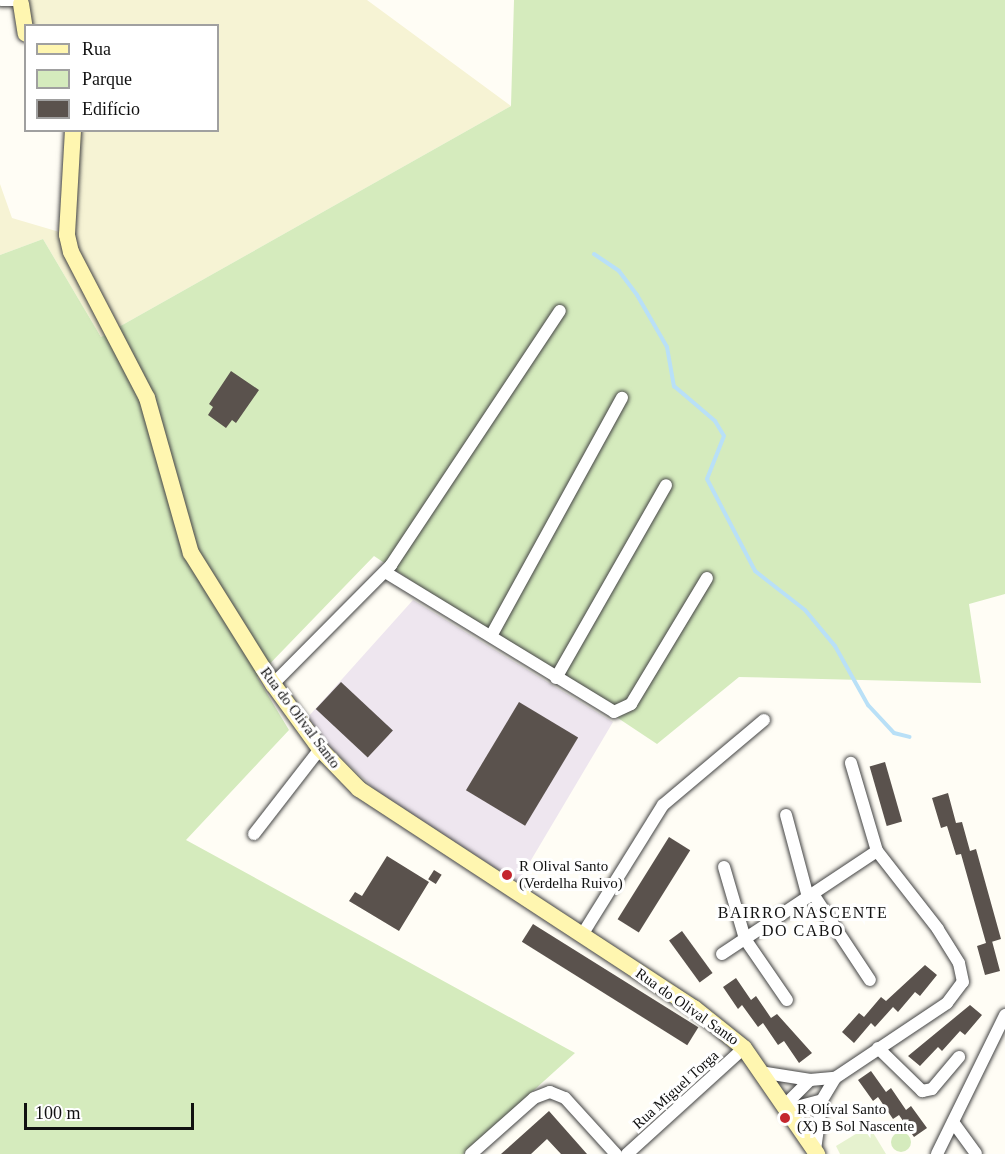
<!DOCTYPE html>
<html>
<head>
<meta charset="utf-8">
<style>
  body { margin:0 }
  #map { position:relative; width:1005px; height:1154px; overflow:hidden; background:#fffdf5; font-family:Georgia,serif }
  div>[style] { position:absolute }
  .industrial>* { inset:0; background:#eee6ef }
  .farmland>* { inset:0; background:#f6f3d4 }
  .green>* { inset:0; background:#d5ebbd }
  .round { border-radius:50% }
  .pitch>* { inset:0; background:#e6f2cf }
  .stream>* { height:4px; margin:-2px; padding:0 2px; transform-origin:2px; border-radius:2px; background:#b9e0f7 }
  .building>* { inset:0; background:#5a524d; transform-origin:0 0 }
  .roads { filter:drop-shadow(0 0 2px #444) drop-shadow(0 0 2px #444) }
  .street>* { height:12px; margin:-6px; padding:0 6px; transform-origin:6px; border-radius:6px; background:#fff }
  .secondary>* { height:16px; margin:-8px; padding:0 8px; transform-origin:8px; border-radius:8px; background:#fff6b0 }
  .dots>* { width:16px; height:16px; translate:-50% -50%; box-sizing:border-box; border:3px solid #fff; border-radius:50% }
  span { translate:-50% -50%; white-space:nowrap; text-align:center; line-height:1.15; -webkit-text-stroke:6px #fff; paint-order:stroke }
  .street-label { font-size:15px; color:#111 }
  .poi-label { font-size:15px; color:#111 }
  .left { translate:0 -50%; text-align:left }
  .neighbourhood-label { font-size:16px; color:#111; letter-spacing:1.5px }
  .legend { position:absolute; left:24px; top:24px; width:195px; height:108px; box-sizing:border-box; background:#fff; border:2px solid #a0a0a0; margin:0; padding:8px 10px; list-style:none; font-size:18px; color:#111 }
  .legend li { display:flex; align-items:center; gap:12px; height:30px }
  .legend b { width:30px; border:2px solid #a0a0a0 }
  .scale { position:absolute; left:24px; top:1103px; width:170px; height:27px; box-sizing:border-box; border:3px solid #111; border-top:0; padding-left:8px; font-size:18px; line-height:21px; white-space:nowrap; color:#111; -webkit-text-stroke:4px #fff; paint-order:stroke }
</style>
</head>
<body>
<div id="map">
  <div class="industrial">
    <i style="clip-path:polygon(413px 600px,613px 722px,518px 882px,384px 798px,328px 745px,308px 717px)"></i>
  </div>
  <div class="farmland">
    <i style="clip-path:polygon(28px 0,367px 0,511px 106px,101px 337px,43px 239px,0 255px,0 184px,12px 218px,73px 236px,78px 131px,218px 130px,218px 26px,30px 25px)"></i>
  </div>
  <div class="green">
    <i style="clip-path:polygon(514px 0,1005px 0,1005px 594px,969px 604px,981px 683px,739px 677px,657px 744px,374px 556px,257px 677px,289px 730px,186px 840px,575px 1053px,463px 1154px,0 1154px,0 255px,43px 239px,101px 337px,511px 106px)"></i>
    <i class="round" style="left:891px;top:1132px;width:20px;height:20px"></i>
  </div>
  <div class="pitch">
    <i style="clip-path:polygon(869px 1126px,886px 1154px,840px 1154px,836px 1146px)"></i>
  </div>
  <div class="stream">
    <i style="left:594px;top:254px;width:30px;rotate:34deg"></i>
    <i style="left:619px;top:271px;width:30px;rotate:53deg"></i>
    <i style="left:637px;top:295px;width:60px;rotate:60deg"></i>
    <i style="left:667px;top:347px;width:40px;rotate:80deg"></i>
    <i style="left:674px;top:386px;width:54px;rotate:40.5deg"></i>
    <i style="left:715px;top:421px;width:17px;rotate:59deg"></i>
    <i style="left:724px;top:436px;width:46px;rotate:111.6deg"></i>
    <i style="left:707px;top:479px;width:104px;rotate:62.4deg"></i>
    <i style="left:755px;top:571px;width:63px;rotate:38deg"></i>
    <i style="left:805px;top:610px;width:47px;rotate:50.2deg"></i>
    <i style="left:835px;top:646px;width:68px;rotate:60.8deg"></i>
    <i style="left:868px;top:705px;width:38px;rotate:47deg"></i>
    <i style="left:894px;top:733px;width:16px;rotate:14deg"></i>
  </div>
  <div class="building">
    <i style="clip-path:polygon(231px 371px,259px 390px,236px 423px,232px 420px,226px 428px,208px 415px,213px 407px,209px 404px)"></i>
    <i style="left:341px;top:682px;width:71px;height:37px;rotate:43deg"></i>
    <i style="left:519px;top:702px;width:69px;height:103px;rotate:31deg"></i>
    <i style="left:885px;top:762px;width:62px;height:16px;rotate:74deg"></i>
    <i style="clip-path:polygon(948px 793px,956px 823px,962px 822px,970px 851px,976px 849px,1001px 939px,988px 943px,992px 941px,1000px 971px,985px 975px,977px 946px,986px 943px,961px 854px,956px 855px,947px 826px,941px 828px,932px 798px)"></i>
    <i style="left:669px;top:837px;width:25px;height:97px;rotate:32deg"></i>
    <i style="clip-path:polygon(387px 856px,429px 882px,399px 931px,349px 901px,355px 892px,362px 896px)"></i>
    <i style="left:434px;top:870px;width:9px;height:11px;rotate:32deg"></i>
    <i style="left:533px;top:924px;width:195px;height:21px;rotate:32deg"></i>
    <i style="left:682px;top:931px;width:52px;height:16px;rotate:54deg"></i>
    <i style="clip-path:polygon(925px 965px,937px 975px,920px 996px,915px 992px,898px 1012px,893px 1007px,875px 1027px,871px 1023px,854px 1043px,842px 1032px,859px 1013px,864px 1017px,881px 997px,886px 1001px)"></i>
    <i style="clip-path:polygon(736px 978px,751px 1000px,756px 996px,771px 1018px,777px 1014px,812px 1053px,799px 1063px,784px 1041px,778px 1045px,763px 1023px,758px 1027px,742px 1005px,738px 1009px,723px 987px)"></i>
    <i style="clip-path:polygon(970px 1005px,982px 1015px,965px 1035px,960px 1031px,942px 1051px,938px 1047px,920px 1066px,908px 1056px)"></i>
    <i style="clip-path:polygon(871px 1071px,886px 1092px,891px 1088px,906px 1110px,911px 1106px,927px 1128px,914px 1137px,899px 1115px,893px 1119px,878px 1097px,873px 1101px,858px 1080px)"></i>
    <i style="clip-path:polygon(549px 1111px,587px 1154px,561px 1154px,547px 1139px,531px 1154px,501px 1154px)"></i>
  </div>
  <div class="roads">
    <div class="street">
      <i style="left:1px;top:0;width:21px"></i>
      <i style="left:385px;top:572px;width:268px;rotate:31.4deg"></i>
      <i style="left:614px;top:712px;width:19px;rotate:-25deg"></i>
      <i style="left:631px;top:704px;width:147px;rotate:-58.9deg"></i>
      <i style="left:491px;top:636px;width:272px;rotate:-61.2deg"></i>
      <i style="left:556px;top:678px;width:222px;rotate:-60.3deg"></i>
      <i style="left:273px;top:684px;width:168px;rotate:-45.2deg"></i>
      <i style="left:391px;top:565px;width:305px;rotate:-56.4deg"></i>
      <i style="left:786px;top:815px;width:85px;rotate:75deg"></i>
      <i style="left:254px;top:834px;width:108px;rotate:-52.2deg"></i>
      <i style="left:724px;top:867px;width:75px;rotate:73.7deg"></i>
      <i style="left:745px;top:939px;width:74px;rotate:55.5deg"></i>
      <i style="left:813px;top:894px;width:103px;rotate:56.5deg"></i>
      <i style="left:582px;top:935px;width:153px;rotate:-58.1deg"></i>
      <i style="left:663px;top:805px;width:132px;rotate:-40.1deg"></i>
      <i style="left:722px;top:954px;width:186px;rotate:-33.6deg"></i>
      <i style="left:878px;top:1048px;width:62px;rotate:44.3deg"></i>
      <i style="left:922px;top:1091px;width:10px;rotate:-11deg"></i>
      <i style="left:932px;top:1089px;width:42px;rotate:-49.8deg"></i>
      <i style="left:766px;top:1073px;width:45px;rotate:9deg"></i>
      <i style="left:786px;top:1104px;width:34px;rotate:-45deg"></i>
      <i style="left:810px;top:1080px;width:25px;rotate:-5deg"></i>
      <i style="left:789px;top:1109px;width:34px;rotate:-15deg"></i>
      <i style="left:953px;top:1122px;width:39px;rotate:54deg"></i>
      <i style="left:815px;top:1150px;width:50px;rotate:-82deg"></i>
      <i style="left:822px;top:1100px;width:26px;rotate:-59deg"></i>
      <i style="left:835px;top:1078px;width:135px;rotate:-33.8deg"></i>
      <i style="left:947px;top:1003px;width:26px;rotate:-53deg"></i>
      <i style="left:963px;top:982px;width:19px;rotate:-102deg"></i>
      <i style="left:959px;top:963px;width:40px;rotate:-122deg"></i>
      <i style="left:938px;top:929px;width:99px;rotate:-128deg"></i>
      <i style="left:877px;top:851px;width:92px;rotate:-106.5deg"></i>
      <i style="left:471px;top:1154px;width:84px;rotate:-41.6deg"></i>
      <i style="left:534px;top:1098px;width:17px;rotate:-21deg"></i>
      <i style="left:550px;top:1092px;width:16px;rotate:22deg"></i>
      <i style="left:565px;top:1098px;width:76px;rotate:47.7deg"></i>
      <i style="left:627px;top:1154px;width:158px;rotate:-42.2deg"></i>
      <i style="left:937px;top:1154px;width:155px;rotate:-63.9deg"></i>
    </div>
    <div class="secondary">
      <i style="left:21px;top:4px;width:30px;rotate:81deg"></i>
      <i style="left:73px;top:130px;width:105px;rotate:93.3deg"></i>
      <i style="left:67px;top:235px;width:17px;rotate:77deg"></i>
      <i style="left:71px;top:252px;width:165px;rotate:62.5deg"></i>
      <i style="left:147px;top:398px;width:161px;rotate:74.2deg"></i>
      <i style="left:191px;top:553px;width:155px;rotate:58deg"></i>
      <i style="left:273px;top:684px;width:80px;rotate:54.1deg"></i>
      <i style="left:320px;top:749px;width:56px;rotate:45.7deg"></i>
      <i style="left:359px;top:789px;width:400px;rotate:33.2deg"></i>
      <i style="left:694px;top:1008px;width:64px;rotate:38.7deg"></i>
      <i style="left:744px;top:1048px;width:129px;rotate:55.4deg"></i>
    </div>
  </div>
  <div class="dots">
    <i style="left:507px;top:875px;background:#c4262e"></i>
    <i style="left:785px;top:1118px;background:#c4262e"></i>
  </div>
  <div class="street-label">
    <span style="left:300px;top:718px;rotate:53deg">Rua do Olival Santo</span>
    <span style="left:687px;top:1007px;rotate:35deg">Rua do Olival Santo</span>
    <span style="left:676px;top:1090px;rotate:-42deg">Rua Miguel Torga</span>
  </div>
  <div class="poi-label">
    <span class="left" style="left:519px;top:875px">R Olival Santo<br>(Verdelha Ruivo)</span>
    <span class="left" style="left:797px;top:1118px">R Olival Santo<br>(X) B Sol Nascente</span>
  </div>
  <div class="neighbourhood-label">
    <span style="left:803px;top:922px">BAIRRO NASCENTE<br>DO CABO</span>
  </div>
  <ul class="legend">
  <li><b style="height:8px;background:#fff6b0"></b>Rua</li>
  <li><b style="height:16px;background:#d5ebbd"></b>Parque</li>
  <li><b style="height:16px;background:#5a524d"></b>Edifício</li>
  </ul>
  <div class="scale">100 m</div>
</div>
</body>
</html>
